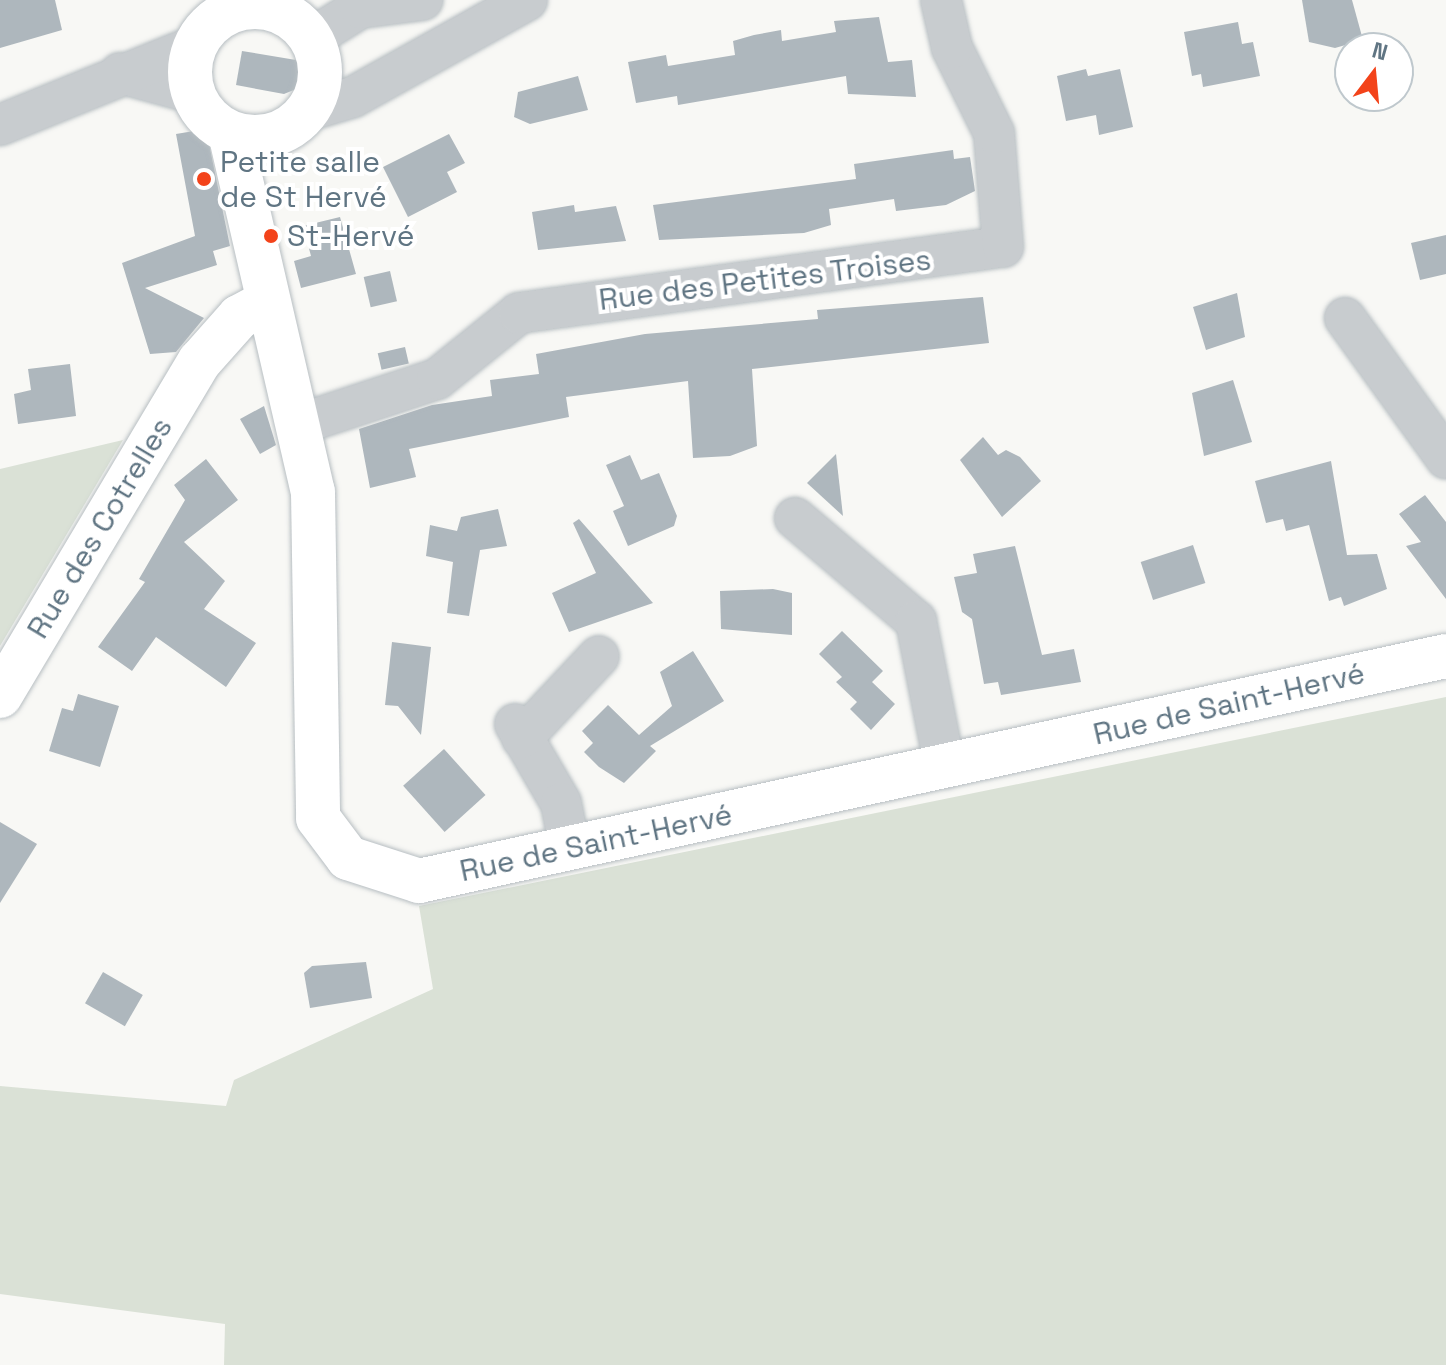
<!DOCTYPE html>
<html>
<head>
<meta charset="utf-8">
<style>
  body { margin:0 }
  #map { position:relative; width:1446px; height:1365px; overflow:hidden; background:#f8f8f5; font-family:"Space Grotesk",sans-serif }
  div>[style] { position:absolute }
  .green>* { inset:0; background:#dae1d6 }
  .building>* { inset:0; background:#aeb7bd; transform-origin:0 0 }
  .roads { filter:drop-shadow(0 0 2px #b7bec2) drop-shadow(0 0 2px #b7bec2) }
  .street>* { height:40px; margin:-20px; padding:0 20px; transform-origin:20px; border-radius:20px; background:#c8cccf }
  .secondary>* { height:44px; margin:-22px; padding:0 22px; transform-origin:22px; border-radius:22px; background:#fff }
  .secondary>.ring { margin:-22px; padding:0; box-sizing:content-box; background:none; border:44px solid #fff; border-radius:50% }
  .dots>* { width:22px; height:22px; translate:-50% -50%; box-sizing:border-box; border:4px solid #fff; border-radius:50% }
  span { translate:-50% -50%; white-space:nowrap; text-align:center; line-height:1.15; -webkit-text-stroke:8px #fff; paint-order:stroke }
  .poi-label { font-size:30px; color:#607583 }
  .left { translate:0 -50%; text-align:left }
  .street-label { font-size:30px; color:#607583 }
  .north { position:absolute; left:1334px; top:32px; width:80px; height:80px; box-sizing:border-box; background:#fff; border:2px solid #bfc8cd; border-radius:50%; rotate:16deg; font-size:22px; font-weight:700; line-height:32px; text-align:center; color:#607583 }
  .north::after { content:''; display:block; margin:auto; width:28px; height:36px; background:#f3431a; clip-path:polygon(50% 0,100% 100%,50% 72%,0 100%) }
</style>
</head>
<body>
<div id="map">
  <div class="green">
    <i style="clip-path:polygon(123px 440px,0 646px,0 469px)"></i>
    <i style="clip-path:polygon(1446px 697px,1446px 1365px,224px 1365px,225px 1324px,0 1294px,0 1086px,226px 1106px,234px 1080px,433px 989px,419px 906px)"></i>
  </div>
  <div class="building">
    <i style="clip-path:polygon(0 0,55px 0,62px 30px,0 48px)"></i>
    <i style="clip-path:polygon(1302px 0,1352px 0,1363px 40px,1335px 48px,1309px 42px)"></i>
    <i style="clip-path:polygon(879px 17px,888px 62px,912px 60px,916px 97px,848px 94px,846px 76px,678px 105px,677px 96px,636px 103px,628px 62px,666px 55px,668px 66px,735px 55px,733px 41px,754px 35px,781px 30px,782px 41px,836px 32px,834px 21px)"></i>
    <i style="clip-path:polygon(1238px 22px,1242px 44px,1253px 42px,1260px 76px,1203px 87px,1201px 74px,1192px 76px,1184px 32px)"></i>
    <i style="clip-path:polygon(242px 51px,296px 60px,304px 73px,301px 87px,284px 94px,236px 85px)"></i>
    <i style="clip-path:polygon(1086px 69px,1088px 76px,1120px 69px,1133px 127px,1099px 135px,1096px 115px,1066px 121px,1057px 76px)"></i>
    <i style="clip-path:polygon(578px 76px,588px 110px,530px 124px,514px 117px,518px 92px)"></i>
    <i style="clip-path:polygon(206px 129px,230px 246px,213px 251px,217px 265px,145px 288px,204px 318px,176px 352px,150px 354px,122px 263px,195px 236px,176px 134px)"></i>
    <i style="clip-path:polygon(449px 134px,465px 163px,447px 172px,457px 192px,408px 217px,383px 167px)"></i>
    <i style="clip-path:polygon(953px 150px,954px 159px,970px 157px,975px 191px,946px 205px,896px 211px,894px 199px,829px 209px,831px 225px,804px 233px,659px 240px,653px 205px,856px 179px,854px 164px)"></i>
    <i style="clip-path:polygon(574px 205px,575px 212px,616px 206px,626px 241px,538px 250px,532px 212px)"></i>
    <i style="clip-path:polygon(340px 217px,356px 274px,301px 288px,294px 261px,311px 256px,303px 226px)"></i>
    <i style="clip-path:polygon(1446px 235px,1446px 274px,1420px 280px,1411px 243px)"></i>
    <i style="left:390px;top:271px;width:31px;height:27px;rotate:77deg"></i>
    <i style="clip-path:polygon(1237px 293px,1245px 337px,1206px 350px,1193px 307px)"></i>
    <i style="clip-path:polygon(983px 297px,989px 343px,752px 369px,757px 446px,730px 456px,693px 458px,688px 381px,566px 397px,569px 417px,409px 449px,416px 477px,370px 488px,359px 429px,432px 405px,492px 396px,490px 380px,539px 374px,536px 354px,645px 334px,818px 319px,817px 310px)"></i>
    <i style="left:405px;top:347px;width:17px;height:28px;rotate:77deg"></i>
    <i style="clip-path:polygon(70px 364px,76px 416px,18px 424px,14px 394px,31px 390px,28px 369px)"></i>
    <i style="clip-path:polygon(1233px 380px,1252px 442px,1204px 456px,1192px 393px)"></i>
    <i style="clip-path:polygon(264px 406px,276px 445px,260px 454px,240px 419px)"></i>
    <i style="clip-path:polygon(983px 437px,998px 455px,1006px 450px,1020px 457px,1041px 481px,1002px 517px,960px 460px)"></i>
    <i style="clip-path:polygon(836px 454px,843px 516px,807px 483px)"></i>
    <i style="clip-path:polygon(630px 455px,641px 480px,659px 473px,677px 516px,674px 526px,628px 546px,613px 511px,624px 506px,606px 465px)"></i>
    <i style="clip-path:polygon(206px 459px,238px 500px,184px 542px,225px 581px,204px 609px,256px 643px,226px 687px,156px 637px,132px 671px,98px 647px,145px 582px,139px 579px,185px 500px,174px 485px)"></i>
    <i style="clip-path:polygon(1331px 461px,1347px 555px,1377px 554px,1387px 589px,1344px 606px,1341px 597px,1329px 601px,1309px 525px,1286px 531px,1283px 519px,1266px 523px,1255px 481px)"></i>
    <i style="clip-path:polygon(1425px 495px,1446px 522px,1446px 599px,1406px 546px,1421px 542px,1399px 514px)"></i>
    <i style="clip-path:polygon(498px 509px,507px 546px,480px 550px,469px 616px,447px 613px,453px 562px,426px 556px,430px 525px,457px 531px,461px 517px)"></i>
    <i style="clip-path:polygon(579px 519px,653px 603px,569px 632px,552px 593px,596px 573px,573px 523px)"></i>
    <i style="left:1193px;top:545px;width:40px;height:55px;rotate:72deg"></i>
    <i style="clip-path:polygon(1015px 546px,1042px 655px,1074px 649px,1081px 682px,1001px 695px,998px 682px,984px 684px,972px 619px,962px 612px,954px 577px,977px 573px,973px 554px)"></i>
    <i style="clip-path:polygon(773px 589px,792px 593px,792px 635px,721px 629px,720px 591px)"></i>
    <i style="clip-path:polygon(842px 631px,883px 671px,872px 682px,895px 704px,871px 730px,850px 709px,857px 702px,836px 682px,842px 677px,819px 654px)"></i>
    <i style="clip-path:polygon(392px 642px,431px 647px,421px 735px,398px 706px,385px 705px)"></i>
    <i style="clip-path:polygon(693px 651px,724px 701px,650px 746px,656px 751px,624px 783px,599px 767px,584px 752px,593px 743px,582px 731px,608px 705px,639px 735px,672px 706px,660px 672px)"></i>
    <i style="clip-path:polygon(78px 694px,119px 706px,100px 767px,49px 751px,62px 708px,73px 711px)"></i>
    <i style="left:444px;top:749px;width:62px;height:55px;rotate:48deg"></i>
    <i style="clip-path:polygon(0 822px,37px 844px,0 903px)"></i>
    <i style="clip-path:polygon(366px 962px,372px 998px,310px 1008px,304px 973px,312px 966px)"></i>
    <i style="left:103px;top:972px;width:46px;height:36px;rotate:30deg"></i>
  </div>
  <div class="roads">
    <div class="street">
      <i style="left:312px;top:38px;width:57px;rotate:-32deg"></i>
      <i style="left:360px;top:8px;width:63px;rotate:-7.4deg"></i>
      <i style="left:120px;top:73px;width:76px;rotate:15.3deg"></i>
      <i style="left:310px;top:110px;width:45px;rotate:-16.8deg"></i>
      <i style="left:353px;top:97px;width:199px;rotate:-29.1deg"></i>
      <i style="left:0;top:125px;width:210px;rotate:-22.1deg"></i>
      <i style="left:1345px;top:318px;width:173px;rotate:54.2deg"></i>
      <i style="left:300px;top:424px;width:144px;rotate:-18.2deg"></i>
      <i style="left:437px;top:379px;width:105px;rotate:-38.8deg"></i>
      <i style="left:519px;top:313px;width:488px;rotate:-7.8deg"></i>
      <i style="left:1003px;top:247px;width:114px;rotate:-94.5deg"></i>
      <i style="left:994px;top:133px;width:95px;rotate:-116.3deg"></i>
      <i style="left:952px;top:48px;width:49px;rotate:-102.9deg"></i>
      <i style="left:795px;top:518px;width:159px;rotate:40.4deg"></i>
      <i style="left:916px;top:621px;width:150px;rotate:78.8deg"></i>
      <i style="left:515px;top:724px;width:91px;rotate:59.8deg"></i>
      <i style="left:561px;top:803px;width:47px;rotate:78.9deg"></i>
      <i style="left:522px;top:738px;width:112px;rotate:-46.8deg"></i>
    </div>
    <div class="secondary">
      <i class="ring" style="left:190px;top:7px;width:86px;height:86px"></i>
      <i style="left:230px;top:133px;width:368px;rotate:77deg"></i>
      <i style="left:313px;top:492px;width:326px;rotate:89.1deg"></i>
      <i style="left:318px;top:818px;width:50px;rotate:53.1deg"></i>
      <i style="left:348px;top:858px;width:75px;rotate:17.9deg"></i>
      <i style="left:419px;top:881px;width:1051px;rotate:-12.36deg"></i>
      <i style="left:0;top:696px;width:390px;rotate:-59.2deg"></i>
      <i style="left:200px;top:361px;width:59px;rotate:-48.4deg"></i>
      <i style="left:239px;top:317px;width:30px;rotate:-28deg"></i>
    </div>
  </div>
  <div class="dots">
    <i style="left:204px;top:179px;background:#f3431a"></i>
    <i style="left:271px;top:236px;background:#f3431a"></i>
  </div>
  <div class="poi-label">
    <span class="left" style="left:220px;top:179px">Petite salle<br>de St Hervé</span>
    <span class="left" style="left:287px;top:236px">St-Hervé</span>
  </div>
  <div class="street-label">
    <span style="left:765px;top:280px;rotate:-7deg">Rue des Petites Troises</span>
    <span style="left:100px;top:528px;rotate:-59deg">Rue des Cotrelles</span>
    <span style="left:1229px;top:704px;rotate:-13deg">Rue de Saint-Hervé</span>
    <span style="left:596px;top:843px;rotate:-12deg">Rue de Saint-Hervé</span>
  </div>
  <div class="north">N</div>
</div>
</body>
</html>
